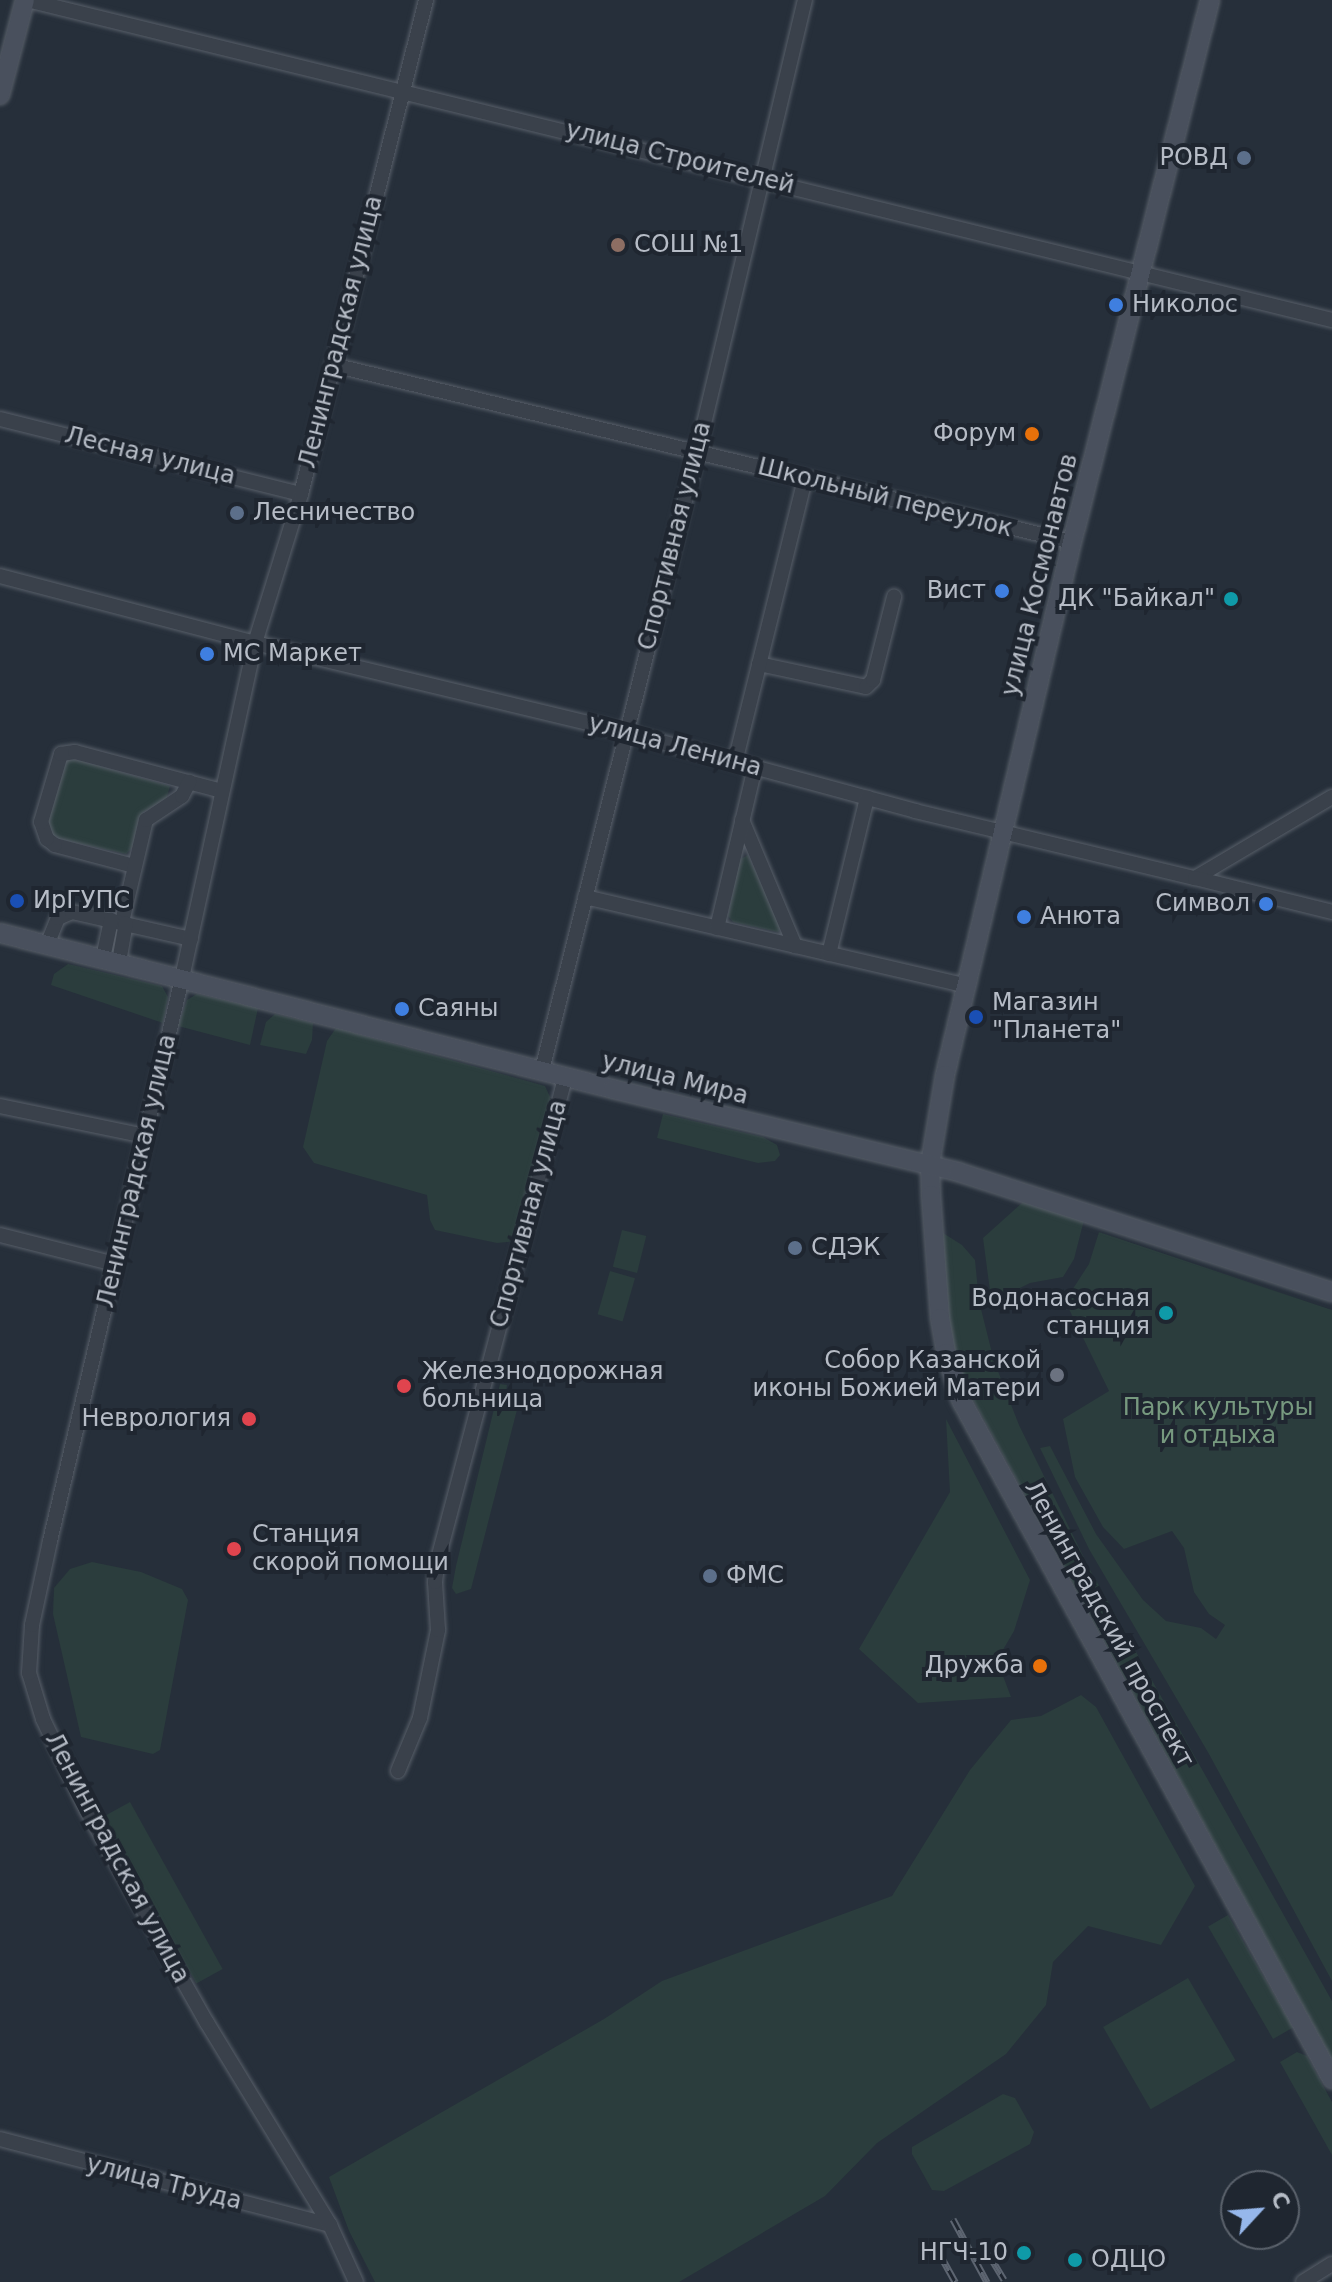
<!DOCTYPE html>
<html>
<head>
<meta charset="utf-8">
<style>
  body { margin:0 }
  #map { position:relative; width:1332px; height:2282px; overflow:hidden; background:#262f3a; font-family:"DejaVu Sans",sans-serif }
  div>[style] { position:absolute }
  .green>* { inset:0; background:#2b3d3d; transform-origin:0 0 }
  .roads { filter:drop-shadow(0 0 2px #585f69) drop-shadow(0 0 2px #585f69) }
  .street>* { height:14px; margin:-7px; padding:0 7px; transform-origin:7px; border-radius:7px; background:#3a414b }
  .secondary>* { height:18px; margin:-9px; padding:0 9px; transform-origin:9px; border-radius:9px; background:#49505d }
  .rail>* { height:7px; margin-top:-3.5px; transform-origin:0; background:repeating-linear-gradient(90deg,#1f2630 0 12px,#5d6571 0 24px); box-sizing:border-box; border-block:2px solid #5d6571 }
  .dots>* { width:22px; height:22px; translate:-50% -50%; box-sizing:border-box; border:4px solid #1f2630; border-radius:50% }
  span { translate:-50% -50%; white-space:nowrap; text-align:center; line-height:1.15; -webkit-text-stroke:8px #1f2630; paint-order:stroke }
  .street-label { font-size:24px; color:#b6bcc6 }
  .poi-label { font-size:24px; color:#b6bcc6 }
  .right { translate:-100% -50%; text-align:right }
  .left { translate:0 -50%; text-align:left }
  .park-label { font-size:24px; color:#77997f }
  .north { position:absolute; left:1220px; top:2170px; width:80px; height:80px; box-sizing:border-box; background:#1f2630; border:2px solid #5b626c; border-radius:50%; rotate:64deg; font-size:22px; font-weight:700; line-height:32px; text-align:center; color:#b6bcc6 }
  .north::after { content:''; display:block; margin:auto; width:28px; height:36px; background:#96b7eb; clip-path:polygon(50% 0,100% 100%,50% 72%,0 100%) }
</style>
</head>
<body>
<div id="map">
  <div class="green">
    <i style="clip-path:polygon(74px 759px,170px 786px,166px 800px,143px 812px,133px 847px,126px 854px,55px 838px,49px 830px,48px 817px,65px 761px)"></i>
    <i style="clip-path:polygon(748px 855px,781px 928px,778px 932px,733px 922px,728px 916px,739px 860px)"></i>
    <i style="clip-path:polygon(68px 964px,162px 986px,168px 997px,163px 1023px,51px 985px,54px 974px)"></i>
    <i style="clip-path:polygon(197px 994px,258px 1008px,250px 1045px,178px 1026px,187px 1000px)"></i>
    <i style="clip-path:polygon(275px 1014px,313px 1023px,312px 1040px,306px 1054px,260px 1045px,266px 1022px)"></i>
    <i style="clip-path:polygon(336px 1028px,545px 1086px,551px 1099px,516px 1241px,497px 1243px,435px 1230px,430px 1220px,427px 1195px,314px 1163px,303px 1147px,327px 1041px)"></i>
    <i style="clip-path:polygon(663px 1114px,763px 1137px,777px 1145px,780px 1155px,775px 1161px,758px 1163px,657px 1138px)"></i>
    <i style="clip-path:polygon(1023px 1202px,1084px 1220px,1074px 1259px,1063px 1277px,1030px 1283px,1002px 1297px,990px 1291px,983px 1238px)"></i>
    <i style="left:622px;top:1230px;width:25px;height:38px;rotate:14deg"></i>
    <i style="clip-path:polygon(1099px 1232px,1332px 1310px,1332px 1981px,1209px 1754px,1089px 1549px,1040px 1448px,1050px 1446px,1096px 1534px,1143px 1600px,1166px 1621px,1201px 1628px,1216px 1639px,1225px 1625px,1209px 1614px,1194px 1592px,1184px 1548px,1172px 1531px,1124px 1549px,1103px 1527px,1075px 1477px,1063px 1419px,1109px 1391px,1065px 1301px,1089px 1264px)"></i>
    <i style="clip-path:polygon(943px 1233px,962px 1245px,975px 1260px,979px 1301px,994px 1361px,1019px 1425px,1089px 1568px,1332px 2001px,1332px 2059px,971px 1396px,955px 1355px,945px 1297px)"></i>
    <i style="left:610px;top:1271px;width:26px;height:45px;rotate:16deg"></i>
    <i style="clip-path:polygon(500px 1384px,507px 1385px,505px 1400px,519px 1402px,471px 1589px,456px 1594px,452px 1588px,456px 1566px)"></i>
    <i style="clip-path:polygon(946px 1419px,1030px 1580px,1014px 1631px,997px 1660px,1011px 1697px,918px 1703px,859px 1649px,950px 1492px)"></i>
    <i style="clip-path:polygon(92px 1562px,141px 1572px,182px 1589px,188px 1600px,160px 1750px,153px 1754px,81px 1737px,53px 1614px,54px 1588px,70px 1569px)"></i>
    <i style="clip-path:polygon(1081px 1695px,1096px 1707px,1195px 1886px,1161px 1945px,1088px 1926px,1053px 1962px,1046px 2005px,1006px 2054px,877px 2143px,825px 2196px,679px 2282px,375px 2282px,349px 2231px,329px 2177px,604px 2019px,662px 1981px,892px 1896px,970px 1770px,1011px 1720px,1041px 1716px)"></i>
    <i style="left:130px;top:1802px;width:191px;height:30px;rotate:61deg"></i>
    <i style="left:1228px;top:1915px;width:130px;height:23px;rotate:60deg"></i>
    <i style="left:1188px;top:1978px;width:95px;height:98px;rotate:60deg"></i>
    <i style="clip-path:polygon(1297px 2052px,1307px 2056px,1332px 2102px,1332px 2155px,1280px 2062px)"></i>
    <i style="clip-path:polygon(1003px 2094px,1015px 2098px,1034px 2132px,1030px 2144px,944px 2191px,932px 2190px,912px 2154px,912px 2147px)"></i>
  </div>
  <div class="roads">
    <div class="street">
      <i style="left:27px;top:0;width:1344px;rotate:13.78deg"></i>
      <i style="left:333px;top:365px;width:760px;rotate:13.47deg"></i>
      <i style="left:0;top:419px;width:310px;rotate:14deg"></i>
      <i style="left:0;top:576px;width:264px;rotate:14.7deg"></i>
      <i style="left:255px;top:643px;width:381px;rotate:13.5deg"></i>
      <i style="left:625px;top:732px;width:301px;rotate:15.2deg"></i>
      <i style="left:915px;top:811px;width:288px;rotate:13.5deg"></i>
      <i style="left:1195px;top:878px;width:159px;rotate:-30.6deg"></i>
      <i style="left:759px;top:664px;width:109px;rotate:12.1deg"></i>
      <i style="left:866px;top:687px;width:10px;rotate:-45deg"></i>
      <i style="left:873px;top:680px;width:86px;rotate:-75.8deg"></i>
      <i style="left:735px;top:762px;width:292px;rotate:-76.1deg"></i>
      <i style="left:742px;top:820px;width:137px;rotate:67.2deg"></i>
      <i style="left:134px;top:866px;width:82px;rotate:-165.1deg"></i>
      <i style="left:55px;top:845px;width:10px;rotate:-143deg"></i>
      <i style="left:47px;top:839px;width:18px;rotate:-109deg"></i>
      <i style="left:41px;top:822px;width:71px;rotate:-73.6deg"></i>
      <i style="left:61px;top:754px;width:14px;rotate:-8deg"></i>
      <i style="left:75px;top:752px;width:152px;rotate:14.9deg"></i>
      <i style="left:1195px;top:878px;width:141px;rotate:13.9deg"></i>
      <i style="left:585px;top:897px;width:393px;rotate:13.1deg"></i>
      <i style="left:122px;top:922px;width:105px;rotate:-76.8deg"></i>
      <i style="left:146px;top:820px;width:43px;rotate:-33.7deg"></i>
      <i style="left:182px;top:796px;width:16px;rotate:-63deg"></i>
      <i style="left:717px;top:928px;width:165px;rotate:-76.7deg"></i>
      <i style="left:47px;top:945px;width:29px;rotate:-68deg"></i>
      <i style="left:58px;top:918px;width:15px;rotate:-23deg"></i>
      <i style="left:72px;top:912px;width:122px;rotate:12.8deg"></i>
      <i style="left:829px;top:954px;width:161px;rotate:-76.3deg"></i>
      <i style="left:103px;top:958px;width:39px;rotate:-78deg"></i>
      <i style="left:119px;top:962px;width:39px;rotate:-80deg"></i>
      <i style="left:542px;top:1070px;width:636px;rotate:-75.9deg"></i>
      <i style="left:697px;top:453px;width:466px;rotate:-76.6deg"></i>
      <i style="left:0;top:1106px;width:148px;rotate:11.7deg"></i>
      <i style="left:0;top:1235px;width:119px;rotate:14.2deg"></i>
      <i style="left:398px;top:1771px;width:57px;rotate:-67.5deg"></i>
      <i style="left:420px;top:1718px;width:90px;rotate:-78.4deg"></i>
      <i style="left:438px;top:1630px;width:48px;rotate:-93.6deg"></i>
      <i style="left:435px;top:1582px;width:23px;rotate:-83deg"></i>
      <i style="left:438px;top:1559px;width:498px;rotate:-75.2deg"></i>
      <i style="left:0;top:2139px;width:341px;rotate:14.6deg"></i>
      <i style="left:356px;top:2282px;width:63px;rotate:-114.5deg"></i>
      <i style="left:330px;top:2225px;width:237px;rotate:-121.3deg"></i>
      <i style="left:207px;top:2023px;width:244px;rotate:-119.5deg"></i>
      <i style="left:87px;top:1811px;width:102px;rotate:-115.6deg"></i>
      <i style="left:43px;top:1719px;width:48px;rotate:-106.9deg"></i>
      <i style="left:29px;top:1673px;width:48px;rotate:-86.4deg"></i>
      <i style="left:32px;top:1625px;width:86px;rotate:-77.9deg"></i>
      <i style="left:50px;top:1541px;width:578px;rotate:-76.8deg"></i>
      <i style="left:182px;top:978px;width:343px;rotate:-77.7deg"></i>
      <i style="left:255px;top:643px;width:156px;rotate:-72.8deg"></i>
      <i style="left:301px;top:494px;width:510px;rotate:-75.8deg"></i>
      <i style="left:1303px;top:2282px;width:34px;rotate:-32deg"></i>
    </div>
    <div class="secondary">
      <i style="left:1210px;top:0;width:559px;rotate:104.28deg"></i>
      <i style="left:1072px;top:542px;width:548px;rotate:103.4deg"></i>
      <i style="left:945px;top:1075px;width:91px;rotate:99.5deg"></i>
      <i style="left:930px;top:1165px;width:30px;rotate:88deg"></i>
      <i style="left:931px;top:1195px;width:123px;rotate:85.8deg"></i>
      <i style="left:940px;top:1318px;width:36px;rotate:80deg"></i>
      <i style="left:946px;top:1353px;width:49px;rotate:72.3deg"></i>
      <i style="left:961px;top:1400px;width:774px;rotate:61.35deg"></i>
      <i style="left:0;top:95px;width:98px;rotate:-75.3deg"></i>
      <i style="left:0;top:933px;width:633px;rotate:14.28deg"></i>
      <i style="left:613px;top:1089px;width:355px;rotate:13.5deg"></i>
      <i style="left:958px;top:1172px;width:393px;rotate:17.8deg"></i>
    </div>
  </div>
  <div class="rail">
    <i style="left:953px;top:2219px;width:72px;rotate:61.6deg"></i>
    <i style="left:937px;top:2249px;width:38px;rotate:61deg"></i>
    <i style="left:988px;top:2253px;width:31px;rotate:59deg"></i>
  </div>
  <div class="dots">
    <i style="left:1244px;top:158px;background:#5c6f8a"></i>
    <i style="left:618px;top:245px;background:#8d6e63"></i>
    <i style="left:1116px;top:305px;background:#3f7fe0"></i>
    <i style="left:1032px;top:434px;background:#e8710a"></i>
    <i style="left:237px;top:513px;background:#5c6f8a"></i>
    <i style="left:1002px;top:591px;background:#3f7fe0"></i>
    <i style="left:1231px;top:599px;background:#0f9aa8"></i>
    <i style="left:207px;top:654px;background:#3f7fe0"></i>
    <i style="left:17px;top:901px;background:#1a4fb4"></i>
    <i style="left:1266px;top:904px;background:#3f7fe0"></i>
    <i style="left:1024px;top:917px;background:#3f7fe0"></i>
    <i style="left:402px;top:1009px;background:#3f7fe0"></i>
    <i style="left:976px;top:1017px;background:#1a4fb4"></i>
    <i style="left:795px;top:1248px;background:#5c6f8a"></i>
    <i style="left:1166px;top:1313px;background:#0f9aa8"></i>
    <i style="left:1057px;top:1375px;background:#6b7280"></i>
    <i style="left:404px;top:1386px;background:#e0444e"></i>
    <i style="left:249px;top:1419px;background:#e0444e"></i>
    <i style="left:234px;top:1549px;background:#e0444e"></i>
    <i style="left:710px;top:1576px;background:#5c6f8a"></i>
    <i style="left:1040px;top:1666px;background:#e8710a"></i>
    <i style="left:1024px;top:2253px;background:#0f9aa8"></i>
    <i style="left:1075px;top:2260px;background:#0f9aa8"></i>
  </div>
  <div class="street-label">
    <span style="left:680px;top:158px;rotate:14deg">улица Строителей</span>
    <span style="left:341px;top:332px;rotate:-76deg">Ленинградская улица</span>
    <span style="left:150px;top:456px;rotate:14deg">Лесная улица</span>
    <span style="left:885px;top:498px;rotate:14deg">Школьный переулок</span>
    <span style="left:675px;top:536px;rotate:-76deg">Спортивная улица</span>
    <span style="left:1040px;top:575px;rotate:-76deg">улица Космонавтов</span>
    <span style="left:675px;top:746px;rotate:15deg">улица Ленина</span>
    <span style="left:675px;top:1079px;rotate:14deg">улица Мира</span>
    <span style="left:137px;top:1171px;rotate:-77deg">Ленинградская улица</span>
    <span style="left:529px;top:1214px;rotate:-75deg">Спортивная улица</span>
    <span style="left:1109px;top:1624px;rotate:61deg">Ленинградский проспект</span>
    <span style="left:117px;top:1858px;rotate:62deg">Ленинградская улица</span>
    <span style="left:164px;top:2183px;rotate:14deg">улица Труда</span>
  </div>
  <div class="poi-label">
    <span class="right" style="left:1228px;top:158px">РОВД</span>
    <span class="left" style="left:634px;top:245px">СОШ №1</span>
    <span class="left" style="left:1132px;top:305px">Николос</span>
    <span class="right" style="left:1016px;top:434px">Форум</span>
    <span class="left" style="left:253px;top:513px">Лесничество</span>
    <span class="right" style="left:986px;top:591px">Вист</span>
    <span class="right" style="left:1215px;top:599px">ДК "Байкал"</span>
    <span class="left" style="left:223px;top:654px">МС Маркет</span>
    <span class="left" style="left:33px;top:901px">ИрГУПС</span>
    <span class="right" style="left:1250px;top:904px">Символ</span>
    <span class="left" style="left:1040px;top:917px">Анюта</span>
    <span class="left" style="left:992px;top:1017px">Магазин<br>"Планета"</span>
    <span class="left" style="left:418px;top:1009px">Саяны</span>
    <span class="left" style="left:811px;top:1248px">СДЭК</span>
    <span class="right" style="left:1150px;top:1313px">Водонасосная<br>станция</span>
    <span class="right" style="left:1041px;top:1375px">Собор Казанской<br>иконы Божией Матери</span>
    <span class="left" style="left:422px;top:1386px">Железнодорожная<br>больница</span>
    <span class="right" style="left:231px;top:1419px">Неврология</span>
    <span class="left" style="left:252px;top:1549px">Станция<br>скорой помощи</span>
    <span class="left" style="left:726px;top:1576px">ФМС</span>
    <span class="right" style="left:1024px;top:1666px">Дружба</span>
    <span class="right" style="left:1008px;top:2253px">НГЧ-10</span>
    <span class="left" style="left:1091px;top:2260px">ОДЦО</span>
  </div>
  <div class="park-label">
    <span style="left:1218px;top:1422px">Парк культуры<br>и отдыха</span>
  </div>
  <div class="north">С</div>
</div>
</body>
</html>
